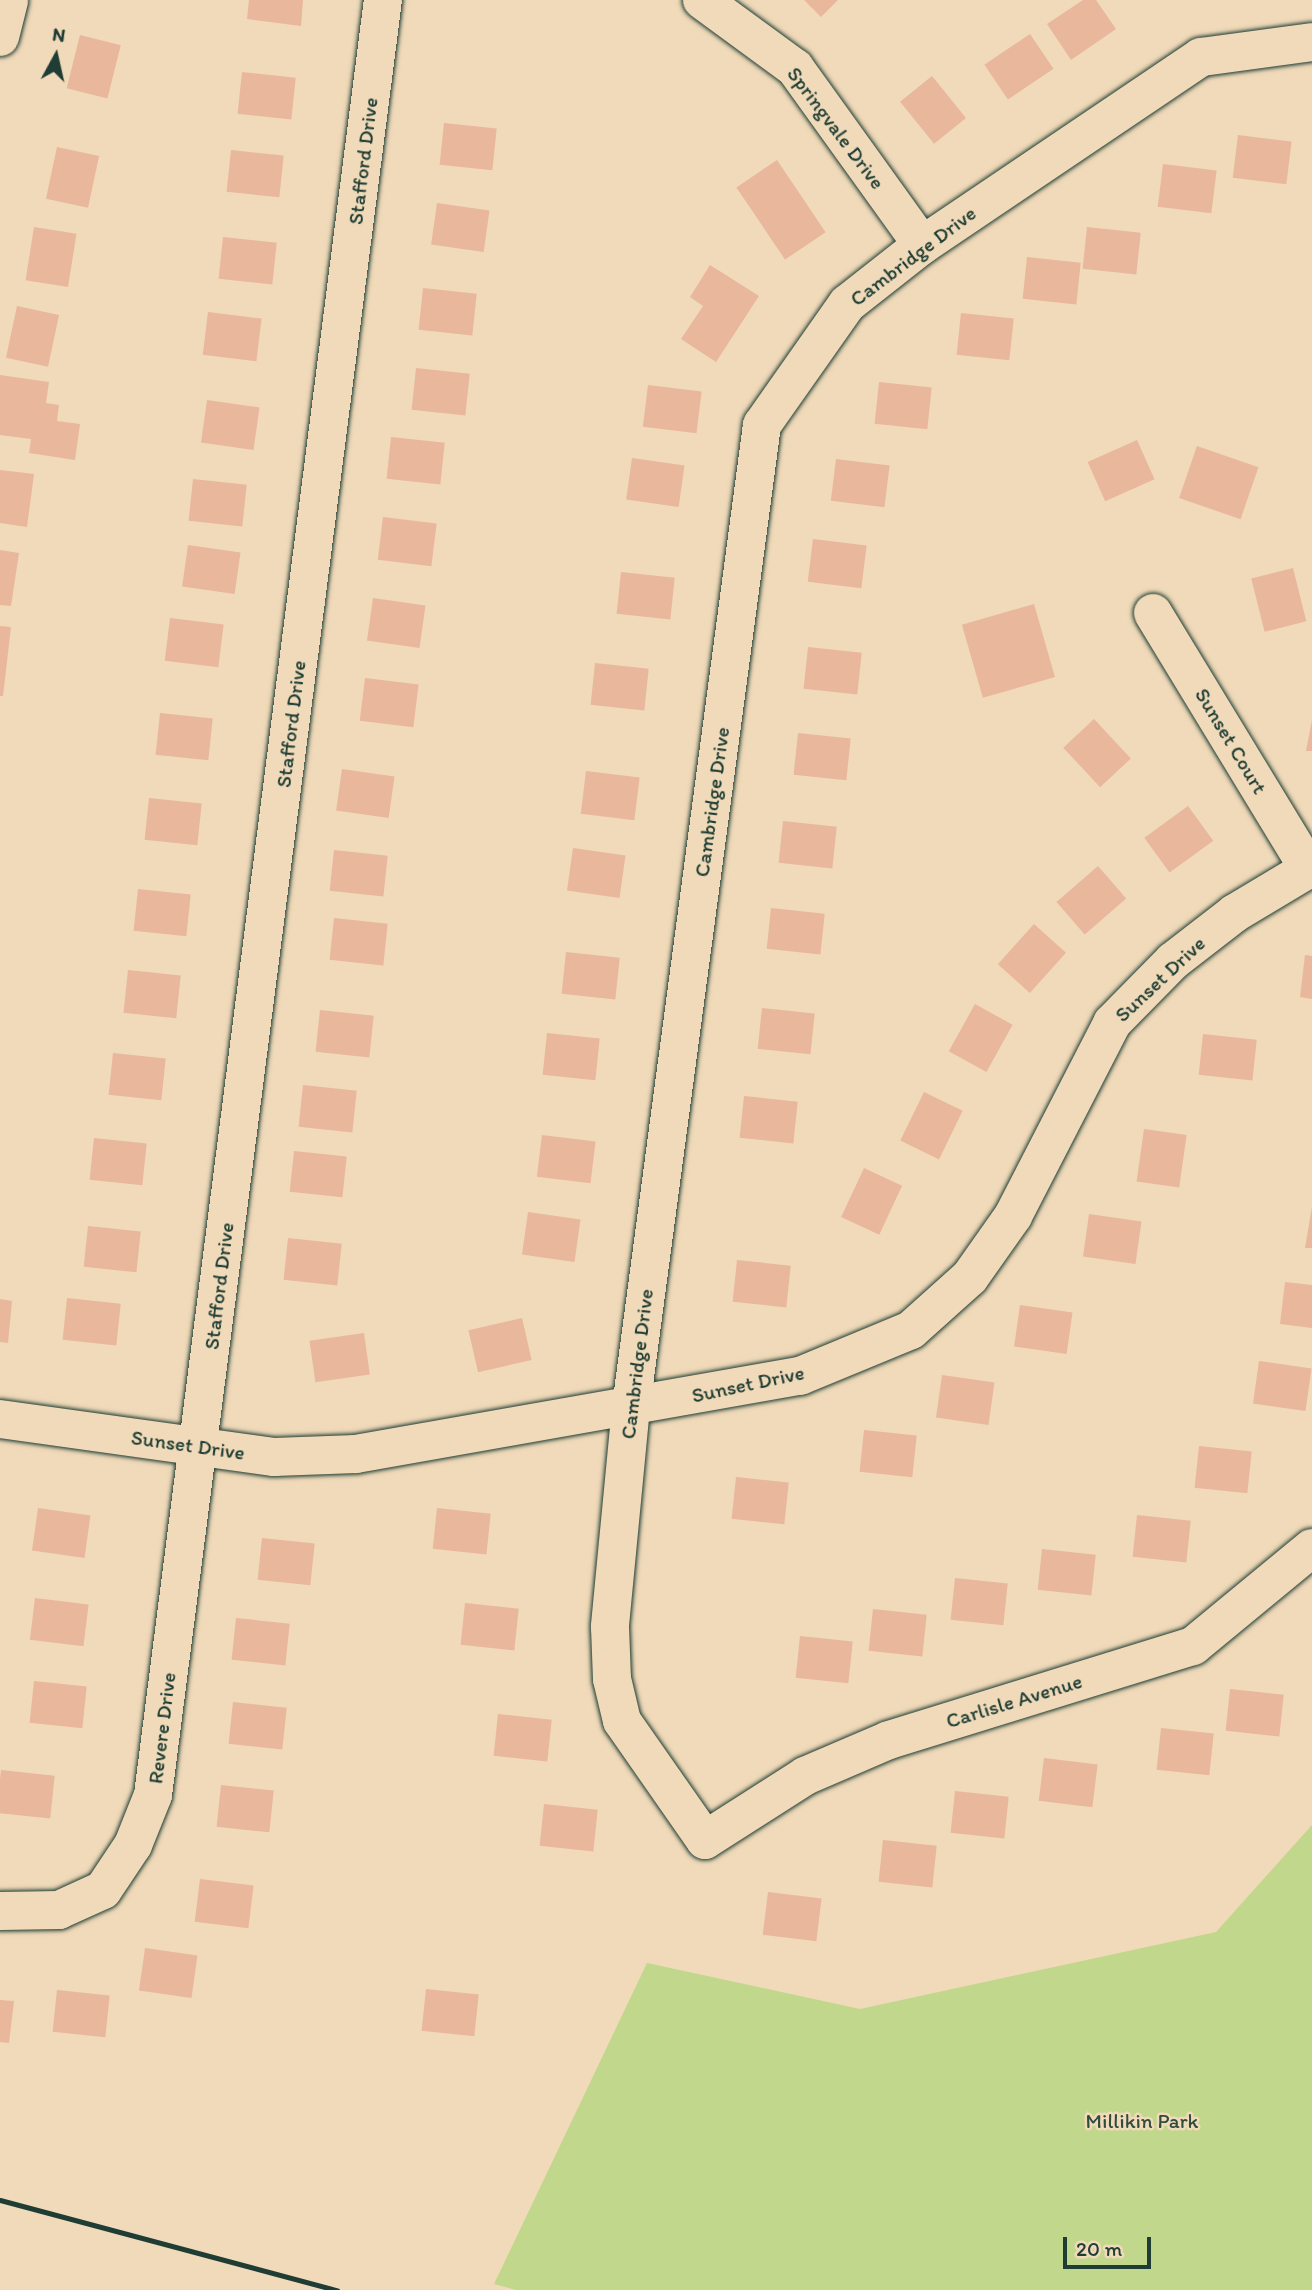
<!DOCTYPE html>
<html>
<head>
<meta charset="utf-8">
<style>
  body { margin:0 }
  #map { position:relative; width:1312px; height:2290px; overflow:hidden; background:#f0dab9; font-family:Itim,sans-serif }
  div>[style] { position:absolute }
  .green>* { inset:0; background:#c1d78c }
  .building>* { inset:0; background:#e9b79b; transform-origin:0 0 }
  .roads { filter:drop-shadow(0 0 2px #1f3d34) drop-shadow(0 0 2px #1f3d34) }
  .minor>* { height:38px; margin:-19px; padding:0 19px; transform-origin:19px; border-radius:19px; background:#f0dab9 }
  .rail>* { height:5px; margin:-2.5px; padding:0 2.5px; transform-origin:2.5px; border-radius:2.5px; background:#1f3d34 }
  span { translate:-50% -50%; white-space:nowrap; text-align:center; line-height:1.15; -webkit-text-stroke:5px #f0dab9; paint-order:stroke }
  .street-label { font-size:21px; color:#1f3d34 }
  .park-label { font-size:21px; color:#2f4c3d }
  .north { position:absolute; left:21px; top:21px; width:70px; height:70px; -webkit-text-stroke:5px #f0dab9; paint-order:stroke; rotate:8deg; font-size:19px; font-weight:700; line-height:28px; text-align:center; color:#1f3d34 }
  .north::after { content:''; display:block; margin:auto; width:24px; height:32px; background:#1f3d34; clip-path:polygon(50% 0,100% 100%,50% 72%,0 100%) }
  .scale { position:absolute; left:1063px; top:2237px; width:88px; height:32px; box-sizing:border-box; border:4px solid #1f3d34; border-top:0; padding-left:9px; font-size:21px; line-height:24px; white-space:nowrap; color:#1f3d34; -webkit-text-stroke:5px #f0dab9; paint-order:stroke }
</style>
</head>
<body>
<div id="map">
  <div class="green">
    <i style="clip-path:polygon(1312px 1825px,1312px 2290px,516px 2290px,494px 2284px,647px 1963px,860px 2009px,1216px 1932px)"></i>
  </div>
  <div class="building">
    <i style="clip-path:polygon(249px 0,303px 0,301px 26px,247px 19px)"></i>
    <i style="clip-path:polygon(804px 0,838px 0,821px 17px)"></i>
    <i style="clip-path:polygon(1083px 0,1096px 0,1116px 29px,1071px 60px,1047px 24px)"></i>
    <i style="left:1030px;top:34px;width:42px;height:55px;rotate:56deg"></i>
    <i style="left:80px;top:35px;width:42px;height:55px;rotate:14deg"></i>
    <i style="left:242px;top:72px;width:54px;height:42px;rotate:6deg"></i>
    <i style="left:932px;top:76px;width:54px;height:41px;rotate:51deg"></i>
    <i style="left:444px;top:123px;width:53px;height:42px;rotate:6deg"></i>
    <i style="left:1238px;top:135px;width:54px;height:43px;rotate:7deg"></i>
    <i style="left:57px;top:147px;width:43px;height:53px;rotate:12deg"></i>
    <i style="left:231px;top:150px;width:53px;height:42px;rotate:6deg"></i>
    <i style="left:777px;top:160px;width:87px;height:49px;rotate:56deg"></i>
    <i style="left:1163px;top:164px;width:54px;height:43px;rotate:7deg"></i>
    <i style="left:437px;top:203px;width:53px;height:42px;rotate:8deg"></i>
    <i style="left:34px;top:227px;width:43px;height:54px;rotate:9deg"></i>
    <i style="left:1087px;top:227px;width:54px;height:42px;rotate:6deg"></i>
    <i style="left:223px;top:237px;width:54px;height:42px;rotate:6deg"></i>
    <i style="left:1027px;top:257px;width:54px;height:42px;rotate:6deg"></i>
    <i style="clip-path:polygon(710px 265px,759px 296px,716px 362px,681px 339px,703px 306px,690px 297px)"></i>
    <i style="left:423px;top:288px;width:54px;height:42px;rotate:6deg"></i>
    <i style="left:17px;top:306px;width:43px;height:53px;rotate:12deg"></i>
    <i style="left:208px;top:312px;width:54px;height:43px;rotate:7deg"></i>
    <i style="left:961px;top:313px;width:53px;height:42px;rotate:6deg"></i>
    <i style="left:416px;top:368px;width:54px;height:42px;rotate:6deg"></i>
    <i style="clip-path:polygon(0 375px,49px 382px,46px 403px,59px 405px,57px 421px,80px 424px,75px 460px,29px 453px,31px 439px,0 435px)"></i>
    <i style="left:879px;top:382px;width:53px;height:42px;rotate:6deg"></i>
    <i style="left:648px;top:385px;width:54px;height:42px;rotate:7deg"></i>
    <i style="left:207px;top:400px;width:53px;height:43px;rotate:8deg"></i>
    <i style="left:391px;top:437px;width:54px;height:42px;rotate:6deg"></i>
    <i style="left:1137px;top:440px;width:43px;height:54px;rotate:66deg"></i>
    <i style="left:1197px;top:446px;width:65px;height:55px;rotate:19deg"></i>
    <i style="left:632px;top:458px;width:53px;height:42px;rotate:8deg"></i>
    <i style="left:836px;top:459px;width:54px;height:42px;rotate:7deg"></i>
    <i style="clip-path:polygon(0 470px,34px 474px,27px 527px,0 523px)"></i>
    <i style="left:193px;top:479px;width:54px;height:42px;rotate:6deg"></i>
    <i style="left:383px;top:517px;width:54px;height:43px;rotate:7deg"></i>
    <i style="left:813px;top:539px;width:54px;height:43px;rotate:7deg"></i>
    <i style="left:188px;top:545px;width:53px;height:42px;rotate:8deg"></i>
    <i style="clip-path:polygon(0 550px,19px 553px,11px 606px,0 605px)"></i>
    <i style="left:1293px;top:568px;width:55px;height:43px;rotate:76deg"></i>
    <i style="left:621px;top:572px;width:54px;height:42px;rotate:6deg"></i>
    <i style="left:373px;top:598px;width:53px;height:43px;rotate:8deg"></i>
    <i style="left:1034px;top:604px;width:76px;height:75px;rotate:74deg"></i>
    <i style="left:170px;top:618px;width:54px;height:43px;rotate:7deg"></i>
    <i style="clip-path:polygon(0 626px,11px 627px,3px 696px,0 696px)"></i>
    <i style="left:808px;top:647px;width:54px;height:42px;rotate:6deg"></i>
    <i style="left:595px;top:663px;width:54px;height:42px;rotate:6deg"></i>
    <i style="left:365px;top:678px;width:54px;height:43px;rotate:7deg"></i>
    <i style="left:160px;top:713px;width:53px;height:42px;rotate:6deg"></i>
    <i style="left:1094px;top:719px;width:54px;height:42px;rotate:47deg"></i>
    <i style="clip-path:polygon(1312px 720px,1312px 751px,1306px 751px)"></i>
    <i style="left:798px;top:733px;width:53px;height:42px;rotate:6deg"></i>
    <i style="left:342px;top:769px;width:53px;height:42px;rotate:8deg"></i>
    <i style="left:586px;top:771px;width:54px;height:43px;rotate:7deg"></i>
    <i style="left:149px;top:798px;width:53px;height:42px;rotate:6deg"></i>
    <i style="left:1188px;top:806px;width:43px;height:54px;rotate:54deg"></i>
    <i style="left:783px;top:821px;width:54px;height:42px;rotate:6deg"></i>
    <i style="left:573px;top:848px;width:53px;height:43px;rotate:8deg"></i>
    <i style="left:334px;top:850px;width:54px;height:41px;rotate:6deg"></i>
    <i style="left:1098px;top:866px;width:43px;height:55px;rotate:49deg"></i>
    <i style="left:138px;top:889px;width:53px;height:42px;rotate:6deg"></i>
    <i style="left:771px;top:908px;width:54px;height:41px;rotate:6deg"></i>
    <i style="left:334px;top:918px;width:54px;height:42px;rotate:6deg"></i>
    <i style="left:1034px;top:924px;width:43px;height:54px;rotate:42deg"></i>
    <i style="left:566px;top:952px;width:54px;height:42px;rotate:6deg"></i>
    <i style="clip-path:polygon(1305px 955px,1312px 956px,1312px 999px,1300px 997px)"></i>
    <i style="left:128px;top:970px;width:53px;height:43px;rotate:6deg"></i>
    <i style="left:975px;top:1004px;width:43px;height:54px;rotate:29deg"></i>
    <i style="left:762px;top:1008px;width:53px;height:41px;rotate:6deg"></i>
    <i style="left:320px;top:1010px;width:54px;height:42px;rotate:6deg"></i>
    <i style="left:547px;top:1033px;width:53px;height:42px;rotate:6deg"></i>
    <i style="left:1203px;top:1034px;width:54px;height:41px;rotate:6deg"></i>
    <i style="left:113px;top:1053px;width:53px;height:42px;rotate:6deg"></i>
    <i style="left:303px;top:1085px;width:54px;height:42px;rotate:6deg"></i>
    <i style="left:924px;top:1092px;width:43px;height:54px;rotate:26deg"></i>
    <i style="left:744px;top:1096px;width:54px;height:42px;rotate:6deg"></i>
    <i style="left:1144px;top:1129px;width:43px;height:53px;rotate:8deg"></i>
    <i style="left:542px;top:1135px;width:54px;height:42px;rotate:7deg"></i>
    <i style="left:94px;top:1138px;width:53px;height:42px;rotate:6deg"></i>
    <i style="left:294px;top:1151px;width:53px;height:41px;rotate:6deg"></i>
    <i style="left:864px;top:1168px;width:42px;height:54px;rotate:25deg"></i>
    <i style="clip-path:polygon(1312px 1207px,1312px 1248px,1305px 1248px)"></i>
    <i style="left:528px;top:1212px;width:53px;height:43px;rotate:8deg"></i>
    <i style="left:1089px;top:1214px;width:53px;height:43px;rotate:8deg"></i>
    <i style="left:88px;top:1226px;width:53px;height:41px;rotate:6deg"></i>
    <i style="left:288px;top:1238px;width:54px;height:42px;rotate:6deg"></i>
    <i style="left:737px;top:1260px;width:54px;height:42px;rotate:6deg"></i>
    <i style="clip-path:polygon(1285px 1282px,1312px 1285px,1312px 1328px,1280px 1324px)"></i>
    <i style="left:67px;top:1298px;width:54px;height:42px;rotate:6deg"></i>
    <i style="clip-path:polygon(0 1299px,12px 1301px,8px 1343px,0 1342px)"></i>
    <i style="left:1020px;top:1305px;width:53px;height:42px;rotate:8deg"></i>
    <i style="left:522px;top:1318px;width:43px;height:55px;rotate:77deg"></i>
    <i style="left:364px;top:1333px;width:42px;height:55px;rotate:82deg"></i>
    <i style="left:1259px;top:1361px;width:53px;height:43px;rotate:8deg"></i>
    <i style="left:942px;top:1375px;width:53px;height:43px;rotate:8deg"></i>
    <i style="left:864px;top:1430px;width:53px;height:42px;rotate:6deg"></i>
    <i style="left:1199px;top:1446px;width:53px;height:42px;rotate:6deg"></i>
    <i style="left:736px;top:1477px;width:53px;height:42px;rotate:6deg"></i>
    <i style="left:38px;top:1508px;width:53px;height:43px;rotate:8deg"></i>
    <i style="left:437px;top:1508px;width:54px;height:41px;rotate:6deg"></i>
    <i style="left:1137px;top:1515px;width:54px;height:42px;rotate:6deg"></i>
    <i style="left:262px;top:1538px;width:53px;height:42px;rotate:6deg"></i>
    <i style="left:1042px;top:1549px;width:54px;height:41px;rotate:6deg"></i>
    <i style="left:955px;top:1578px;width:53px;height:42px;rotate:6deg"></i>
    <i style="left:35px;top:1598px;width:54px;height:42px;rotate:7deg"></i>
    <i style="left:465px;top:1603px;width:54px;height:42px;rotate:6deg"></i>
    <i style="left:873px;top:1609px;width:54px;height:42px;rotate:6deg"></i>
    <i style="left:236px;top:1618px;width:54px;height:42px;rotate:6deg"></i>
    <i style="left:800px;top:1636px;width:53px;height:42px;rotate:6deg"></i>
    <i style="left:34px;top:1681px;width:53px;height:42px;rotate:6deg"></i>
    <i style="left:1230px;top:1689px;width:54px;height:42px;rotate:6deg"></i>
    <i style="left:233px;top:1702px;width:54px;height:42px;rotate:6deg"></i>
    <i style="left:498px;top:1714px;width:54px;height:42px;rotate:6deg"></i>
    <i style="left:1161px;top:1728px;width:53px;height:42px;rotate:6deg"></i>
    <i style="left:1044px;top:1758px;width:54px;height:43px;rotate:7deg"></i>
    <i style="left:1px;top:1770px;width:54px;height:43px;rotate:6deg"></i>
    <i style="left:221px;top:1785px;width:53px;height:42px;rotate:6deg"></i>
    <i style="left:955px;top:1791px;width:54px;height:42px;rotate:6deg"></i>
    <i style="left:544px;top:1804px;width:54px;height:42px;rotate:6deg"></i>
    <i style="left:883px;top:1840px;width:54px;height:42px;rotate:6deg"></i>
    <i style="left:200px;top:1879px;width:54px;height:43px;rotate:7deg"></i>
    <i style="left:768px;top:1892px;width:54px;height:43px;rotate:7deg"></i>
    <i style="left:145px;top:1948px;width:53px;height:43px;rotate:8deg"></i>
    <i style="left:426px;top:1989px;width:53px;height:42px;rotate:6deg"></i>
    <i style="left:57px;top:1990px;width:53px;height:42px;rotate:6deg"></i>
    <i style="clip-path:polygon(0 2000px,14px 2001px,9px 2043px,0 2042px)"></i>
  </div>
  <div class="roads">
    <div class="minor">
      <i style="left:702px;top:0;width:115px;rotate:36.2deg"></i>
      <i style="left:795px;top:68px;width:218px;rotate:54.3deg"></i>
      <i style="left:0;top:37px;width:38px;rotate:-76deg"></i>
      <i style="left:1312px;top:42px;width:112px;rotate:172.3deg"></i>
      <i style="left:1201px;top:57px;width:336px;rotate:146deg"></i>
      <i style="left:922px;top:245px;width:95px;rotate:141.8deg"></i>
      <i style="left:847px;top:304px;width:148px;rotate:125.1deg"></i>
      <i style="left:762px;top:425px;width:991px;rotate:97.6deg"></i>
      <i style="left:631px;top:1407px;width:221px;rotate:95.5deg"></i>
      <i style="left:610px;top:1627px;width:52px;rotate:87.8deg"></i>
      <i style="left:612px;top:1679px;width:43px;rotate:76.6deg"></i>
      <i style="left:622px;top:1721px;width:145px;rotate:55.1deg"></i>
      <i style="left:705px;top:1840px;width:119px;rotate:-32.6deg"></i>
      <i style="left:805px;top:1776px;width:91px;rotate:-23.2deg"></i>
      <i style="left:889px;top:1740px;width:318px;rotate:-17.2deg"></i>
      <i style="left:1193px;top:1646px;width:154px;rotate:-39.5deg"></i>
      <i style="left:1153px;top:613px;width:298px;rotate:58.7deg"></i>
      <i style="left:0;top:1419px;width:277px;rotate:7.9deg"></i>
      <i style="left:274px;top:1457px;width:82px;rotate:-2.1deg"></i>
      <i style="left:356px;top:1454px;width:451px;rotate:-10deg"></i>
      <i style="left:800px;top:1376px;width:120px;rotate:-22.5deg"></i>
      <i style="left:911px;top:1330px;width:79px;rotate:-41.9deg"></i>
      <i style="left:970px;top:1277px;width:75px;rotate:-54.8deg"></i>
      <i style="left:1013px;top:1216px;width:217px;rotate:-62.8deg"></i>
      <i style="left:1112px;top:1023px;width:87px;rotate:-45.5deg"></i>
      <i style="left:1173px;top:961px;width:78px;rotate:-37.7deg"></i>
      <i style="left:1235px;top:913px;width:90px;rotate:-30.9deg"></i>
      <i style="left:0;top:1911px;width:59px;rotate:-1deg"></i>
      <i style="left:59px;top:1910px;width:48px;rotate:-24.4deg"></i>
      <i style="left:103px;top:1890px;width:54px;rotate:-56.3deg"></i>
      <i style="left:133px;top:1845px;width:54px;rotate:-68.2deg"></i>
      <i style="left:153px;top:1795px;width:1810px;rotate:-82.7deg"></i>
    </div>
  </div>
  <div class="rail">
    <i style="left:0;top:2200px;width:349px;rotate:15deg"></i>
  </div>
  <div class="street-label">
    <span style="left:836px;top:128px;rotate:53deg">Springvale Drive</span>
    <span style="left:363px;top:161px;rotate:-83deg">Stafford Drive</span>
    <span style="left:913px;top:256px;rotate:-37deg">Cambridge Drive</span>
    <span style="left:291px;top:724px;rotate:-83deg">Stafford Drive</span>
    <span style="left:1231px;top:741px;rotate:59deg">Sunset Court</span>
    <span style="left:712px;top:802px;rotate:-82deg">Cambridge Drive</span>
    <span style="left:1160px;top:979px;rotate:-43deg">Sunset Drive</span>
    <span style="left:219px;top:1286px;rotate:-83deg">Stafford Drive</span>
    <span style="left:637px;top:1364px;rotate:-83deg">Cambridge Drive</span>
    <span style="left:748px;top:1384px;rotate:-12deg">Sunset Drive</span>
    <span style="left:188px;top:1445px;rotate:8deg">Sunset Drive</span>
    <span style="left:1014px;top:1701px;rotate:-17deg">Carlisle Avenue</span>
    <span style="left:162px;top:1728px;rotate:-83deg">Revere Drive</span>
  </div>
  <div class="park-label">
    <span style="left:1142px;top:2121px">Millikin Park</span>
  </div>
  <div class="north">N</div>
  <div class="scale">20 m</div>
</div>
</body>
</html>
